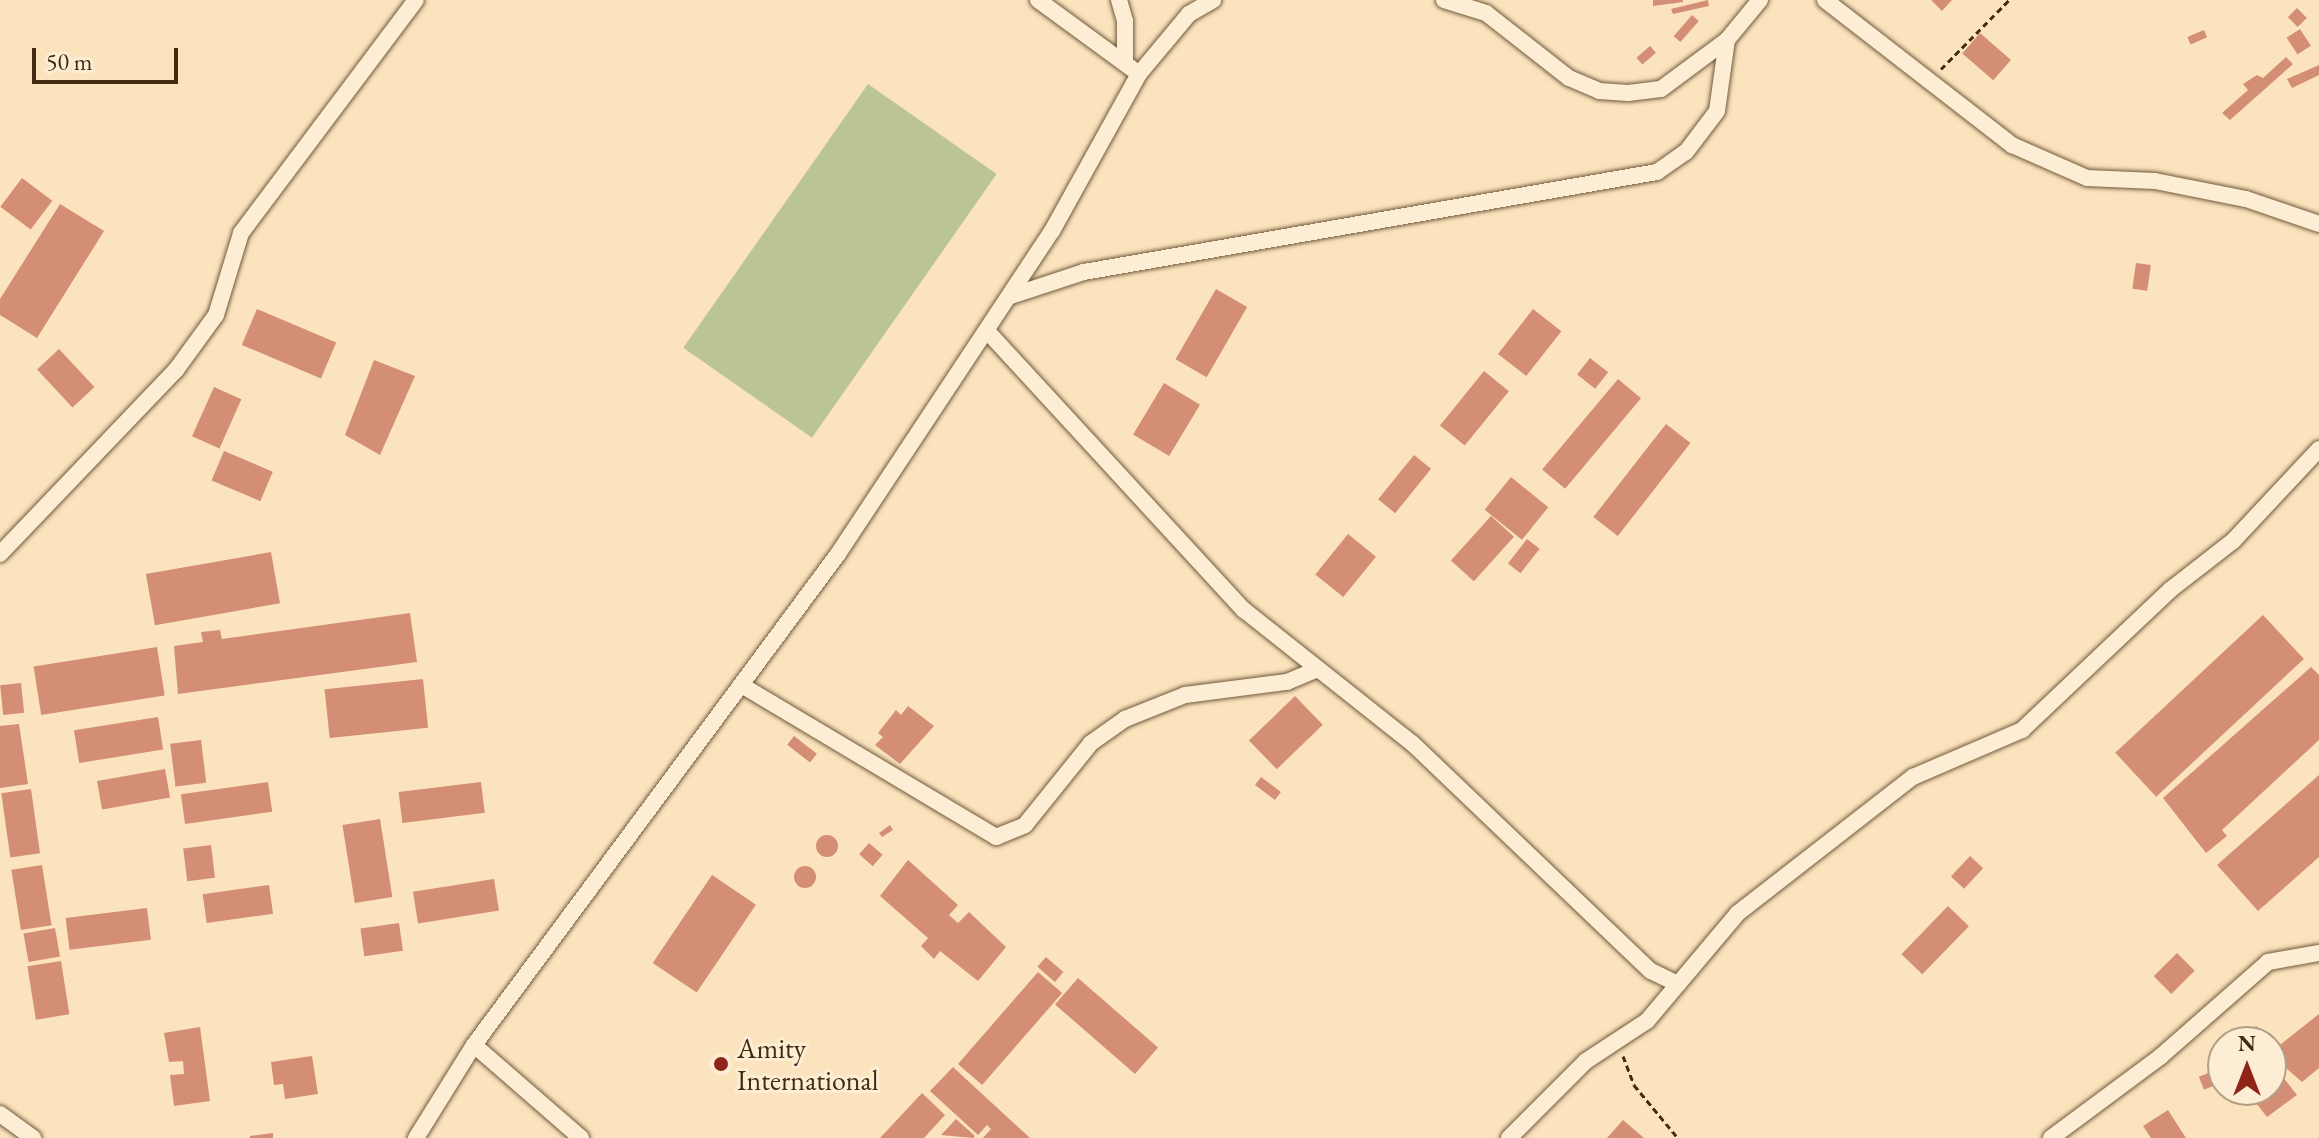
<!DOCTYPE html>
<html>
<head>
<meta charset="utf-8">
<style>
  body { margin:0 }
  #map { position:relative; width:2319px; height:1138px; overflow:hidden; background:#fbe4bd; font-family:"EB Garamond",serif }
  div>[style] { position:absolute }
  .green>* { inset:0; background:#bbc593; transform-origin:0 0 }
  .building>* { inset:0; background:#d38e75; transform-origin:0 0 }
  .round { border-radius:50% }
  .path>* { height:3px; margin-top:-1.5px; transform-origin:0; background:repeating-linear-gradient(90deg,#432b11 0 6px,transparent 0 10px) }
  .roads { filter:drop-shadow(0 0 2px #71593c) drop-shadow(0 0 2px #71593c) }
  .minor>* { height:16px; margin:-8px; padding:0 8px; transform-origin:8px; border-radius:8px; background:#fcedd4 }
  .dots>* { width:22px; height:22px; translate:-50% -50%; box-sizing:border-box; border:4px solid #fcedd4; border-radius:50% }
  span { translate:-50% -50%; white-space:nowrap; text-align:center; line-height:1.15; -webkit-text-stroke:6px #fcedd4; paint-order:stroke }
  .poi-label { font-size:28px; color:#432b11 }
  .left { translate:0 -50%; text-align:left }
  .north { position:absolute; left:2207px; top:1026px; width:80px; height:80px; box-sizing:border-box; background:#fcedd4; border:2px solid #b29f86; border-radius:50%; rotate:0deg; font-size:22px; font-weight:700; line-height:32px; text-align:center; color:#432b11 }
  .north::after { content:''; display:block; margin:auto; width:28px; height:36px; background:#8f2418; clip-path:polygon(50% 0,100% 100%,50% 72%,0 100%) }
  .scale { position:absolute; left:32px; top:48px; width:146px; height:36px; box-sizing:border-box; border:4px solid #432b11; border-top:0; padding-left:10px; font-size:24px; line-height:28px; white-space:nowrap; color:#432b11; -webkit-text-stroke:6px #fcedd4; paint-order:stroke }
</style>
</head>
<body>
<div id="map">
  <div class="green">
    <i style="left:868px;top:84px;width:157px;height:322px;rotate:35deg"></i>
  </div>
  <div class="building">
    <i style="clip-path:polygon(1653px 0,1683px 0,1683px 2px,1653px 6px)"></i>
    <i style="clip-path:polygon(1708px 0,1709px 6px,1673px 14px,1671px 9px)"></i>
    <i style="clip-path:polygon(1931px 0,1952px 0,1942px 11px)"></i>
    <i style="left:2297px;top:8px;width:14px;height:13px;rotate:45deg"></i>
    <i style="left:1692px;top:15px;width:9px;height:28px;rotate:41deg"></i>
    <i style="left:2300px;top:29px;width:20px;height:16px;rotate:57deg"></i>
    <i style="left:2204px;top:30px;width:8px;height:18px;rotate:67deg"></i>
    <i style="left:1980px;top:33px;width:41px;height:27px;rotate:41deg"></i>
    <i style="left:1650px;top:46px;width:9px;height:18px;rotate:49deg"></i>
    <i style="clip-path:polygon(2286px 57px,2293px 64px,2230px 120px,2222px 113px,2248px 90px,2243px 84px,2257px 75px,2263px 78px)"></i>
    <i style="clip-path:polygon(2319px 65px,2319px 75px,2292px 88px,2287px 79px)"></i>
    <i style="left:22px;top:178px;width:38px;height:36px;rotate:37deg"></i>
    <i style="clip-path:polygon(60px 204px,104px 231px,37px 338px,0 315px,0 299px)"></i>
    <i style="left:2136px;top:263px;width:15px;height:26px;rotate:8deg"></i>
    <i style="left:1216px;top:289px;width:36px;height:81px;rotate:30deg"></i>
    <i style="left:257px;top:309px;width:86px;height:39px;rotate:23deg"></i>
    <i style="left:1533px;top:309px;width:36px;height:57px;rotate:38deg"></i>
    <i style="left:59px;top:349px;width:52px;height:30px;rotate:47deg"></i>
    <i style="left:1590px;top:358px;width:23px;height:21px;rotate:38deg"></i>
    <i style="clip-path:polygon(374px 360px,415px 376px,380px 455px,345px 435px)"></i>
    <i style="left:1484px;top:371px;width:32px;height:70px;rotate:39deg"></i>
    <i style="left:1618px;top:379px;width:30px;height:118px;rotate:40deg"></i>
    <i style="left:1164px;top:383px;width:42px;height:60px;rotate:31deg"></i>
    <i style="left:214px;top:387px;width:30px;height:54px;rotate:24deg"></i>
    <i style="left:1666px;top:424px;width:31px;height:118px;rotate:38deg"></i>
    <i style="left:224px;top:451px;width:53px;height:32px;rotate:23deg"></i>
    <i style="left:1414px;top:455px;width:22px;height:57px;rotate:39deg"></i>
    <i style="left:1511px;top:477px;width:48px;height:42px;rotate:39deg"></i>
    <i style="left:1491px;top:516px;width:31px;height:60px;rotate:42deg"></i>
    <i style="left:1348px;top:534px;width:36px;height:52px;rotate:39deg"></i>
    <i style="left:1527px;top:539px;width:16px;height:31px;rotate:38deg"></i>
    <i style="left:271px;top:552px;width:52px;height:127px;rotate:80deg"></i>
    <i style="clip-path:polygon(410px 613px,417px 662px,178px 694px,174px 646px,203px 642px,201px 632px,220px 630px,222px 639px)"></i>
    <i style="left:2263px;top:615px;width:60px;height:202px;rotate:47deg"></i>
    <i style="left:157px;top:647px;width:49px;height:125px;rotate:81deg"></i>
    <i style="clip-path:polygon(2311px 667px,2319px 675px,2319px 740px,2222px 830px,2227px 836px,2206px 853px,2163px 798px)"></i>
    <i style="left:423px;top:679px;width:49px;height:99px;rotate:84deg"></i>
    <i style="left:21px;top:683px;width:30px;height:21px;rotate:84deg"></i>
    <i style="left:1295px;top:696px;width:40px;height:64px;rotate:46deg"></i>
    <i style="clip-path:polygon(908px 706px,934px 726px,900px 764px,875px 745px,883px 737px,878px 733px,896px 710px,901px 715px)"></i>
    <i style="left:158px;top:717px;width:33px;height:85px;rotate:81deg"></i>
    <i style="clip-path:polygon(19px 724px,28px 784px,0 788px,0 726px)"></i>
    <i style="left:794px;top:736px;width:29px;height:11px;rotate:38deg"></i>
    <i style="left:201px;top:740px;width:43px;height:31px;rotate:83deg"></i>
    <i style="left:165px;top:769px;width:29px;height:69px;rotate:80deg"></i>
    <i style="clip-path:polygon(2319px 775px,2319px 857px,2258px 911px,2217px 865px)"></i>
    <i style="left:1261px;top:777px;width:25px;height:10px;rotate:37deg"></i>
    <i style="left:268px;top:782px;width:30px;height:88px;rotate:82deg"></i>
    <i style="left:481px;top:782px;width:31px;height:83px;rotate:83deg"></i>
    <i style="left:31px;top:789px;width:65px;height:30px;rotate:82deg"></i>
    <i style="left:380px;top:819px;width:79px;height:38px;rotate:81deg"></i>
    <i style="clip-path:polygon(890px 825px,893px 830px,882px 837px,879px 833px)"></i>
    <i class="round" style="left:816px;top:835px;width:22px;height:22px"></i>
    <i style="left:869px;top:843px;width:18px;height:15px;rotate:41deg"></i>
    <i style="left:211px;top:845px;width:33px;height:28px;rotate:83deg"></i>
    <i style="left:1970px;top:856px;width:18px;height:28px;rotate:43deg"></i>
    <i style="clip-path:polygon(908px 860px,958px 905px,949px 915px,958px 923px,969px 912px,1006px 947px,978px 981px,940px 951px,934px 959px,921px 946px,928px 938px,880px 896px)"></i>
    <i style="left:42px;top:865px;width:61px;height:31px;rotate:81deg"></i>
    <i class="round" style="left:794px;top:866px;width:22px;height:22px"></i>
    <i style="left:712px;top:875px;width:53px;height:106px;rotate:34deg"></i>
    <i style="left:494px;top:879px;width:32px;height:82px;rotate:81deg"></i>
    <i style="left:269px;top:885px;width:29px;height:67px;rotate:82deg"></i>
    <i style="left:1948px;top:906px;width:29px;height:67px;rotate:44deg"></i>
    <i style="left:147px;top:908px;width:32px;height:82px;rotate:83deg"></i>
    <i style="left:399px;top:923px;width:28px;height:39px;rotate:82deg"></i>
    <i style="left:55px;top:928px;width:29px;height:32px;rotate:80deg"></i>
    <i style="left:2177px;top:953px;width:25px;height:33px;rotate:45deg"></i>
    <i style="left:1046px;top:957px;width:23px;height:13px;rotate:41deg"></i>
    <i style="left:61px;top:961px;width:54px;height:34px;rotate:81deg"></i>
    <i style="left:1038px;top:972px;width:32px;height:122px;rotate:41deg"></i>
    <i style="left:1078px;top:978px;width:106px;height:35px;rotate:41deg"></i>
    <i style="clip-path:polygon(2319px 1014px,2319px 1068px,2302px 1082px,2279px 1062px,2284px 1058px,2276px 1048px)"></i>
    <i style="clip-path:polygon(2256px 1026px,2264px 1032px,2252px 1042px,2246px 1037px)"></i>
    <i style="clip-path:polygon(200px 1027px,210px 1101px,174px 1106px,170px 1075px,184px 1074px,183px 1061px,169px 1062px,164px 1033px)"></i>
    <i style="clip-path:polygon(312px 1056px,318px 1094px,285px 1099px,283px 1084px,274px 1085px,271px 1062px)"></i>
    <i style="clip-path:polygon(2271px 1062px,2297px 1095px,2267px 1117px,2246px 1090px,2271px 1090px)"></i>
    <i style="clip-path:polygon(953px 1067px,1030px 1138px,983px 1138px,991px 1129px,987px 1125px,978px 1135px,930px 1091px)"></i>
    <i style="left:2211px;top:1072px;width:14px;height:13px;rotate:69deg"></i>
    <i style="clip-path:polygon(922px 1093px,945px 1115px,924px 1138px,880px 1138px)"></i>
    <i style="clip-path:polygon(2168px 1110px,2186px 1138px,2151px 1138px,2143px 1126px)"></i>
    <i style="clip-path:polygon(956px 1119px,975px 1136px,973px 1138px,941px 1135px)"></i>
    <i style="clip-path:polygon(1623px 1120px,1644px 1138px,1607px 1138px)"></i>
    <i style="clip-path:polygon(273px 1133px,273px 1138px,250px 1138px,250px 1136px)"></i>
  </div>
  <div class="path">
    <i style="left:1941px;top:69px;width:97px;rotate:-45.4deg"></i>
    <i style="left:1623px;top:1056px;width:31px;rotate:69deg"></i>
    <i style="left:1634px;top:1085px;width:69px;rotate:50.3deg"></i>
  </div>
  <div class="roads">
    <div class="minor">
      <i style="left:1038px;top:0;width:125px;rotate:36.2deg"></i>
      <i style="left:1119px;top:0;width:22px;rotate:74deg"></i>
      <i style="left:1125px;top:21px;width:42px;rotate:90deg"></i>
      <i style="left:1444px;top:0;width:44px;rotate:17.2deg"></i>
      <i style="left:1486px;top:13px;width:105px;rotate:38.1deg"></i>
      <i style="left:1569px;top:78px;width:33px;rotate:23deg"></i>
      <i style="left:1599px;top:91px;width:29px;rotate:4deg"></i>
      <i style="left:1628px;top:93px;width:33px;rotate:-7deg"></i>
      <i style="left:1661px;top:89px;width:82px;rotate:-36.6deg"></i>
      <i style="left:1727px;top:40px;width:52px;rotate:-50.5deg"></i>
      <i style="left:1825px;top:0;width:237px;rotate:37.8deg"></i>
      <i style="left:2012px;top:145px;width:82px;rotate:23.7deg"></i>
      <i style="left:2087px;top:178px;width:68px;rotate:2.5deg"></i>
      <i style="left:2155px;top:181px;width:93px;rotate:11.2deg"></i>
      <i style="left:2246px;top:199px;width:77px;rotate:18.9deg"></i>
      <i style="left:1011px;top:296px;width:77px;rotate:-18.2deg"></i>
      <i style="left:1084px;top:272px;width:582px;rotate:-9.9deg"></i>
      <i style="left:1657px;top:172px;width:35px;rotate:-35deg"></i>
      <i style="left:1686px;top:152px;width:51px;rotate:-52.9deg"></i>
      <i style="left:1717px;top:111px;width:72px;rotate:-82deg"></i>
      <i style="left:988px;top:332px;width:378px;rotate:47.4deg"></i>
      <i style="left:1244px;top:610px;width:214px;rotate:38.4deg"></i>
      <i style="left:1412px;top:743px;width:330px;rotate:43.7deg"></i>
      <i style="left:1651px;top:971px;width:30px;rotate:26deg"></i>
      <i style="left:0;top:554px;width:255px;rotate:-46.3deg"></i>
      <i style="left:176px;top:370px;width:68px;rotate:-54deg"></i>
      <i style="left:216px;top:315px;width:86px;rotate:-73deg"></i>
      <i style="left:241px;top:233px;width:291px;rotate:-53.1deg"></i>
      <i style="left:743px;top:686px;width:295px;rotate:30.8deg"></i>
      <i style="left:996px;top:837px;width:31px;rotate:-22deg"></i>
      <i style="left:1025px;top:825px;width:105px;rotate:-51.2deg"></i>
      <i style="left:1091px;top:743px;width:42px;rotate:-35.2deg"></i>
      <i style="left:1125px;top:719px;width:65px;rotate:-21.8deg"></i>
      <i style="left:1185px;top:695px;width:103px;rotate:-7.3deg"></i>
      <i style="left:1287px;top:682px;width:33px;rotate:-23deg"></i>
      <i style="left:474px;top:1045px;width:142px;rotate:41deg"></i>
      <i style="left:0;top:1114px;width:41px;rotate:36deg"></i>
      <i style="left:416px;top:1138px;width:110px;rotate:-58.1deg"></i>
      <i style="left:474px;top:1045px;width:611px;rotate:-53.45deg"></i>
      <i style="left:838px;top:554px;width:387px;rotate:-56.5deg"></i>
      <i style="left:1052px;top:231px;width:179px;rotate:-61deg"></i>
      <i style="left:1139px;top:74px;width:78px;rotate:-50.2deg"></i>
      <i style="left:1189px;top:14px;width:28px;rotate:-30deg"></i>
      <i style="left:1509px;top:1138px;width:109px;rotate:-45deg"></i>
      <i style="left:1586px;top:1061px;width:73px;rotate:-33.3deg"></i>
      <i style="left:1647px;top:1021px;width:141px;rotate:-49.9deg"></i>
      <i style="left:1738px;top:913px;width:222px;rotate:-37.9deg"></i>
      <i style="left:1913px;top:777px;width:119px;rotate:-23.3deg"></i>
      <i style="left:2022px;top:730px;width:204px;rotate:-43.4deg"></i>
      <i style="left:2170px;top:590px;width:80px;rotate:-37.9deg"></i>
      <i style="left:2233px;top:541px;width:126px;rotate:-46.9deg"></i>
      <i style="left:2051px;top:1138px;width:136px;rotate:-36.6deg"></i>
      <i style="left:2160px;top:1057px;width:144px;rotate:-41.3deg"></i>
      <i style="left:2268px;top:962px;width:52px;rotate:-10deg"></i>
    </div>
  </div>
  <div class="dots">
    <i style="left:721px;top:1064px;background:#8f2418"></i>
  </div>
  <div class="poi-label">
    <span class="left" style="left:737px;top:1064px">Amity<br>International</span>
  </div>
  <div class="north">N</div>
  <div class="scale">50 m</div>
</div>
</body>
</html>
